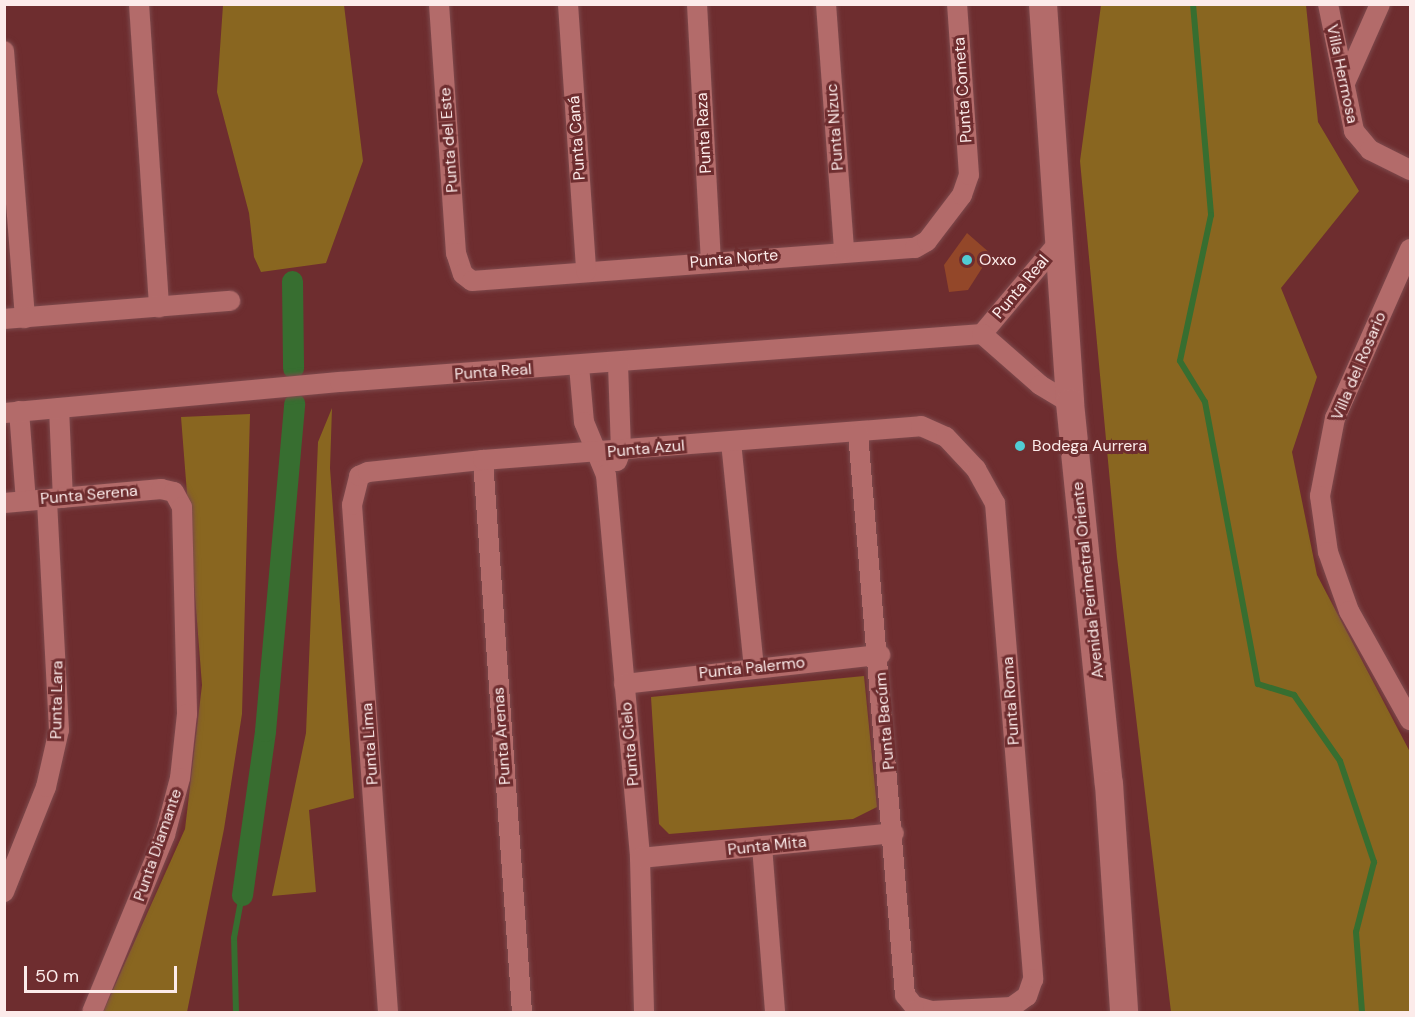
<!DOCTYPE html>
<html>
<head>
<meta charset="utf-8">
<style>
  body { margin:0 }
  #map { position:relative; width:1415px; height:1017px; overflow:hidden; background:#6e2d2f; font-family:"DM Sans",sans-serif }
  div>[style] { position:absolute }
  .green>* { inset:0; background:#896620 }
  .stream>* { height:6px; margin:-3px; padding:0 3px; transform-origin:3px; border-radius:3px; background:#376e30 }
  .canal>* { height:21px; margin:-10.5px; padding:0 10.5px; transform-origin:10.5px; border-radius:10.5px; background:#376e30 }
  .building>* { inset:0; background:#934729 }
  .roads { filter:drop-shadow(0 0 2px #7d4a4d) drop-shadow(0 0 2px #7d4a4d) }
  .street>* { height:20px; margin:-10px; padding:0 10px; transform-origin:10px; border-radius:10px; background:#b36b6a }
  .secondary>* { height:28px; margin:-14px; padding:0 14px; transform-origin:14px; border-radius:14px; background:#b36b6a }
  .dots>* { width:16px; height:16px; translate:-50% -50%; box-sizing:border-box; border:3px solid #6e2d2f; border-radius:50% }
  span { translate:-50% -50%; white-space:nowrap; text-align:center; line-height:1.15; -webkit-text-stroke:6px #6e2d2f; paint-order:stroke }
  .street-label { font-size:16px; color:#fcebea }
  .poi-label { font-size:16px; color:#fcebea }
  .left { translate:0 -50%; text-align:left }
  .frame { position:absolute; inset:0; border:6px solid #fcebea; pointer-events:none }
  .scale { position:absolute; left:24px; top:966px; width:153px; height:27px; box-sizing:border-box; border:3px solid #fcebea; border-top:0; padding-left:8px; font-size:18px; line-height:21px; white-space:nowrap; color:#fcebea; -webkit-text-stroke:4px #6e2d2f; paint-order:stroke }
</style>
</head>
<body>
<div id="map">
  <div class="green">
    <i style="clip-path:polygon(223px 5px,344px 5px,363px 161px,326px 263px,261px 272px,254px 257px,249px 213px,217px 92px)"></i>
    <i style="clip-path:polygon(1101px 5px,1306px 5px,1318px 122px,1359px 191px,1281px 288px,1317px 377px,1292px 452px,1317px 575px,1410px 752px,1410px 1012px,1171px 1012px,1117px 557px,1080px 161px)"></i>
    <i style="clip-path:polygon(332px 408px,330px 468px,354px 798px,309px 810px,316px 892px,272px 896px,306px 733px,318px 442px)"></i>
    <i style="clip-path:polygon(250px 414px,242px 714px,224px 829px,187px 1012px,103px 1012px,185px 829px,202px 685px,181px 417px)"></i>
    <i style="clip-path:polygon(864px 676px,877px 807px,853px 819px,669px 834px,659px 824px,651px 697px)"></i>
  </div>
  <div class="stream">
    <i style="left:1193px;top:4px;width:212px;rotate:85.1deg"></i>
    <i style="left:1211px;top:215px;width:149px;rotate:102deg"></i>
    <i style="left:1180px;top:361px;width:48px;rotate:58.6deg"></i>
    <i style="left:1205px;top:402px;width:287px;rotate:79.4deg"></i>
    <i style="left:1258px;top:684px;width:38px;rotate:17deg"></i>
    <i style="left:1294px;top:695px;width:80px;rotate:55.1deg"></i>
    <i style="left:1340px;top:761px;width:107px;rotate:71.4deg"></i>
    <i style="left:1374px;top:862px;width:72px;rotate:104.4deg"></i>
    <i style="left:1356px;top:932px;width:80px;rotate:85.7deg"></i>
    <i style="left:236px;top:1012px;width:74px;rotate:-91.5deg"></i>
    <i style="left:234px;top:938px;width:44px;rotate:-79.5deg"></i>
  </div>
  <div class="canal">
    <i style="left:292px;top:281px;width:87px;rotate:89.3deg"></i>
    <i style="left:242px;top:895px;width:166px;rotate:-82deg"></i>
    <i style="left:265px;top:731px;width:329px;rotate:-84.9deg"></i>
  </div>
  <div class="building">
    <i style="clip-path:polygon(967px 233px,991px 254px,968px 290px,949px 292px,944px 265px)"></i>
  </div>
  <div class="roads">
    <div class="street">
      <i style="left:139px;top:4px;width:304px;rotate:86.2deg"></i>
      <i style="left:439px;top:4px;width:250px;rotate:86.1deg"></i>
      <i style="left:456px;top:253px;width:22px;rotate:72deg"></i>
      <i style="left:463px;top:274px;width:11px;rotate:38deg"></i>
      <i style="left:472px;top:281px;width:444px;rotate:-4.3deg"></i>
      <i style="left:915px;top:248px;width:14px;rotate:-30deg"></i>
      <i style="left:927px;top:241px;width:58px;rotate:-52.7deg"></i>
      <i style="left:962px;top:195px;width:21px;rotate:-71deg"></i>
      <i style="left:969px;top:175px;width:171px;rotate:-94deg"></i>
      <i style="left:568px;top:4px;width:268px;rotate:86.1deg"></i>
      <i style="left:697px;top:4px;width:257px;rotate:86.9deg"></i>
      <i style="left:826px;top:4px;width:247px;rotate:85.8deg"></i>
      <i style="left:1328px;top:4px;width:130px;rotate:78.4deg"></i>
      <i style="left:1354px;top:131px;width:25px;rotate:50deg"></i>
      <i style="left:1370px;top:150px;width:45px;rotate:26.6deg"></i>
      <i style="left:4px;top:51px;width:268px;rotate:85.5deg"></i>
      <i style="left:1345px;top:83px;width:86px;rotate:-66.1deg"></i>
      <i style="left:1410px;top:249px;width:185px;rotate:113.9deg"></i>
      <i style="left:1335px;top:418px;width:79px;rotate:100.9deg"></i>
      <i style="left:1320px;top:496px;width:57px;rotate:81.9deg"></i>
      <i style="left:1328px;top:552px;width:63px;rotate:70.4deg"></i>
      <i style="left:1349px;top:611px;width:125px;rotate:60.8deg"></i>
      <i style="left:4px;top:319px;width:227px;rotate:-4.6deg"></i>
      <i style="left:982px;top:334px;width:121px;rotate:-50deg"></i>
      <i style="left:579px;top:366px;width:56px;rotate:84.9deg"></i>
      <i style="left:584px;top:422px;width:57px;rotate:67.5deg"></i>
      <i style="left:606px;top:475px;width:385px;rotate:84.9deg"></i>
      <i style="left:640px;top:858px;width:154px;rotate:88.5deg"></i>
      <i style="left:59px;top:408px;width:90px;rotate:87.5deg"></i>
      <i style="left:19px;top:411px;width:90px;rotate:85.6deg"></i>
      <i style="left:4px;top:413px;width:337px;rotate:-5.3deg"></i>
      <i style="left:340px;top:382px;width:644px;rotate:-4.28deg"></i>
      <i style="left:982px;top:334px;width:77px;rotate:41.3deg"></i>
      <i style="left:1040px;top:385px;width:35px;rotate:31deg"></i>
      <i style="left:731px;top:442px;width:226px;rotate:84.2deg"></i>
      <i style="left:483px;top:460px;width:553px;rotate:85.96deg"></i>
      <i style="left:617px;top:461px;width:12px;rotate:-70deg"></i>
      <i style="left:621px;top:450px;width:88px;rotate:-92deg"></i>
      <i style="left:4px;top:503px;width:158px;rotate:-5.1deg"></i>
      <i style="left:161px;top:489px;width:13px;rotate:13deg"></i>
      <i style="left:174px;top:492px;width:17px;rotate:62deg"></i>
      <i style="left:182px;top:507px;width:207px;rotate:88.6deg"></i>
      <i style="left:187px;top:714px;width:64px;rotate:96.2deg"></i>
      <i style="left:180px;top:778px;width:59px;rotate:104.7deg"></i>
      <i style="left:165px;top:835px;width:191px;rotate:112.4deg"></i>
      <i style="left:624px;top:684px;width:258px;rotate:-6.5deg"></i>
      <i style="left:762px;top:846px;width:167px;rotate:85.5deg"></i>
      <i style="left:640px;top:858px;width:255px;rotate:-5.6deg"></i>
      <i style="left:4px;top:892px;width:113px;rotate:-68.2deg"></i>
      <i style="left:46px;top:787px;width:58px;rotate:-77.2deg"></i>
      <i style="left:59px;top:730px;width:231px;rotate:-93deg"></i>
      <i style="left:388px;top:1012px;width:508px;rotate:-94.06deg"></i>
      <i style="left:352px;top:505px;width:30px;rotate:-76deg"></i>
      <i style="left:359px;top:476px;width:10px;rotate:-24deg"></i>
      <i style="left:368px;top:472px;width:116px;rotate:-6deg"></i>
      <i style="left:483px;top:460px;width:439px;rotate:-4.4deg"></i>
      <i style="left:921px;top:426px;width:27px;rotate:24deg"></i>
      <i style="left:946px;top:437px;width:44px;rotate:46.8deg"></i>
      <i style="left:976px;top:469px;width:39px;rotate:61deg"></i>
      <i style="left:995px;top:503px;width:478px;rotate:85.4deg"></i>
      <i style="left:1033px;top:979px;width:18px;rotate:109deg"></i>
      <i style="left:1027px;top:996px;width:19px;rotate:144deg"></i>
      <i style="left:1012px;top:1007px;width:80px;rotate:177.1deg"></i>
      <i style="left:932px;top:1011px;width:19px;rotate:-164deg"></i>
      <i style="left:914px;top:1006px;width:14px;rotate:-129deg"></i>
      <i style="left:905px;top:995px;width:564px;rotate:-94.78deg"></i>
    </div>
    <div class="secondary">
      <i style="left:1043px;top:4px;width:400px;rotate:86.1deg"></i>
      <i style="left:1070px;top:403px;width:383px;rotate:84.2deg"></i>
      <i style="left:1109px;top:784px;width:228px;rotate:86.2deg"></i>
    </div>
  </div>
  <div class="dots">
    <i style="left:967px;top:260px;background:#51ccd4"></i>
    <i style="left:1020px;top:446px;background:#51ccd4"></i>
  </div>
  <div class="street-label">
    <span style="left:1342px;top:74px;rotate:78deg">Villa Hermosa</span>
    <span style="left:963px;top:90px;rotate:-94deg">Punta Cometa</span>
    <span style="left:835px;top:127px;rotate:-94deg">Punta Nizuc</span>
    <span style="left:704px;top:133px;rotate:-93deg">Punta Raza</span>
    <span style="left:577px;top:138px;rotate:-94deg">Punta Caná</span>
    <span style="left:449px;top:140px;rotate:-94deg">Punta del Este</span>
    <span style="left:734px;top:259px;rotate:-5deg">Punta Norte</span>
    <span style="left:1021px;top:287px;rotate:-50deg">Punta Real</span>
    <span style="left:1359px;top:366px;rotate:-67deg">Villa del Rosario</span>
    <span style="left:493px;top:372px;rotate:-4deg">Punta Real</span>
    <span style="left:646px;top:449px;rotate:-5deg">Punta Azul</span>
    <span style="left:89px;top:495px;rotate:-5deg">Punta Serena</span>
    <span style="left:1088px;top:580px;rotate:-96deg">Avenida Perimetral Oriente</span>
    <span style="left:752px;top:668px;rotate:-6deg">Punta Palermo</span>
    <span style="left:57px;top:700px;rotate:-89deg">Punta Lara</span>
    <span style="left:1011px;top:701px;rotate:-94deg">Punta Roma</span>
    <span style="left:885px;top:721px;rotate:-95deg">Punta Bacúm</span>
    <span style="left:502px;top:736px;rotate:-94deg">Punta Arenas</span>
    <span style="left:370px;top:744px;rotate:-94deg">Punta Lima</span>
    <span style="left:630px;top:744px;rotate:-95deg">Punta Cielo</span>
    <span style="left:158px;top:845px;rotate:-71deg">Punta Diamante</span>
    <span style="left:767px;top:846px;rotate:-6deg">Punta Mita</span>
  </div>
  <div class="poi-label">
    <span class="left" style="left:979px;top:260px">Oxxo</span>
    <span class="left" style="left:1032px;top:446px">Bodega Aurrera</span>
  </div>
  <div class="frame"></div>
  <div class="scale">50 m</div>
</div>
</body>
</html>
